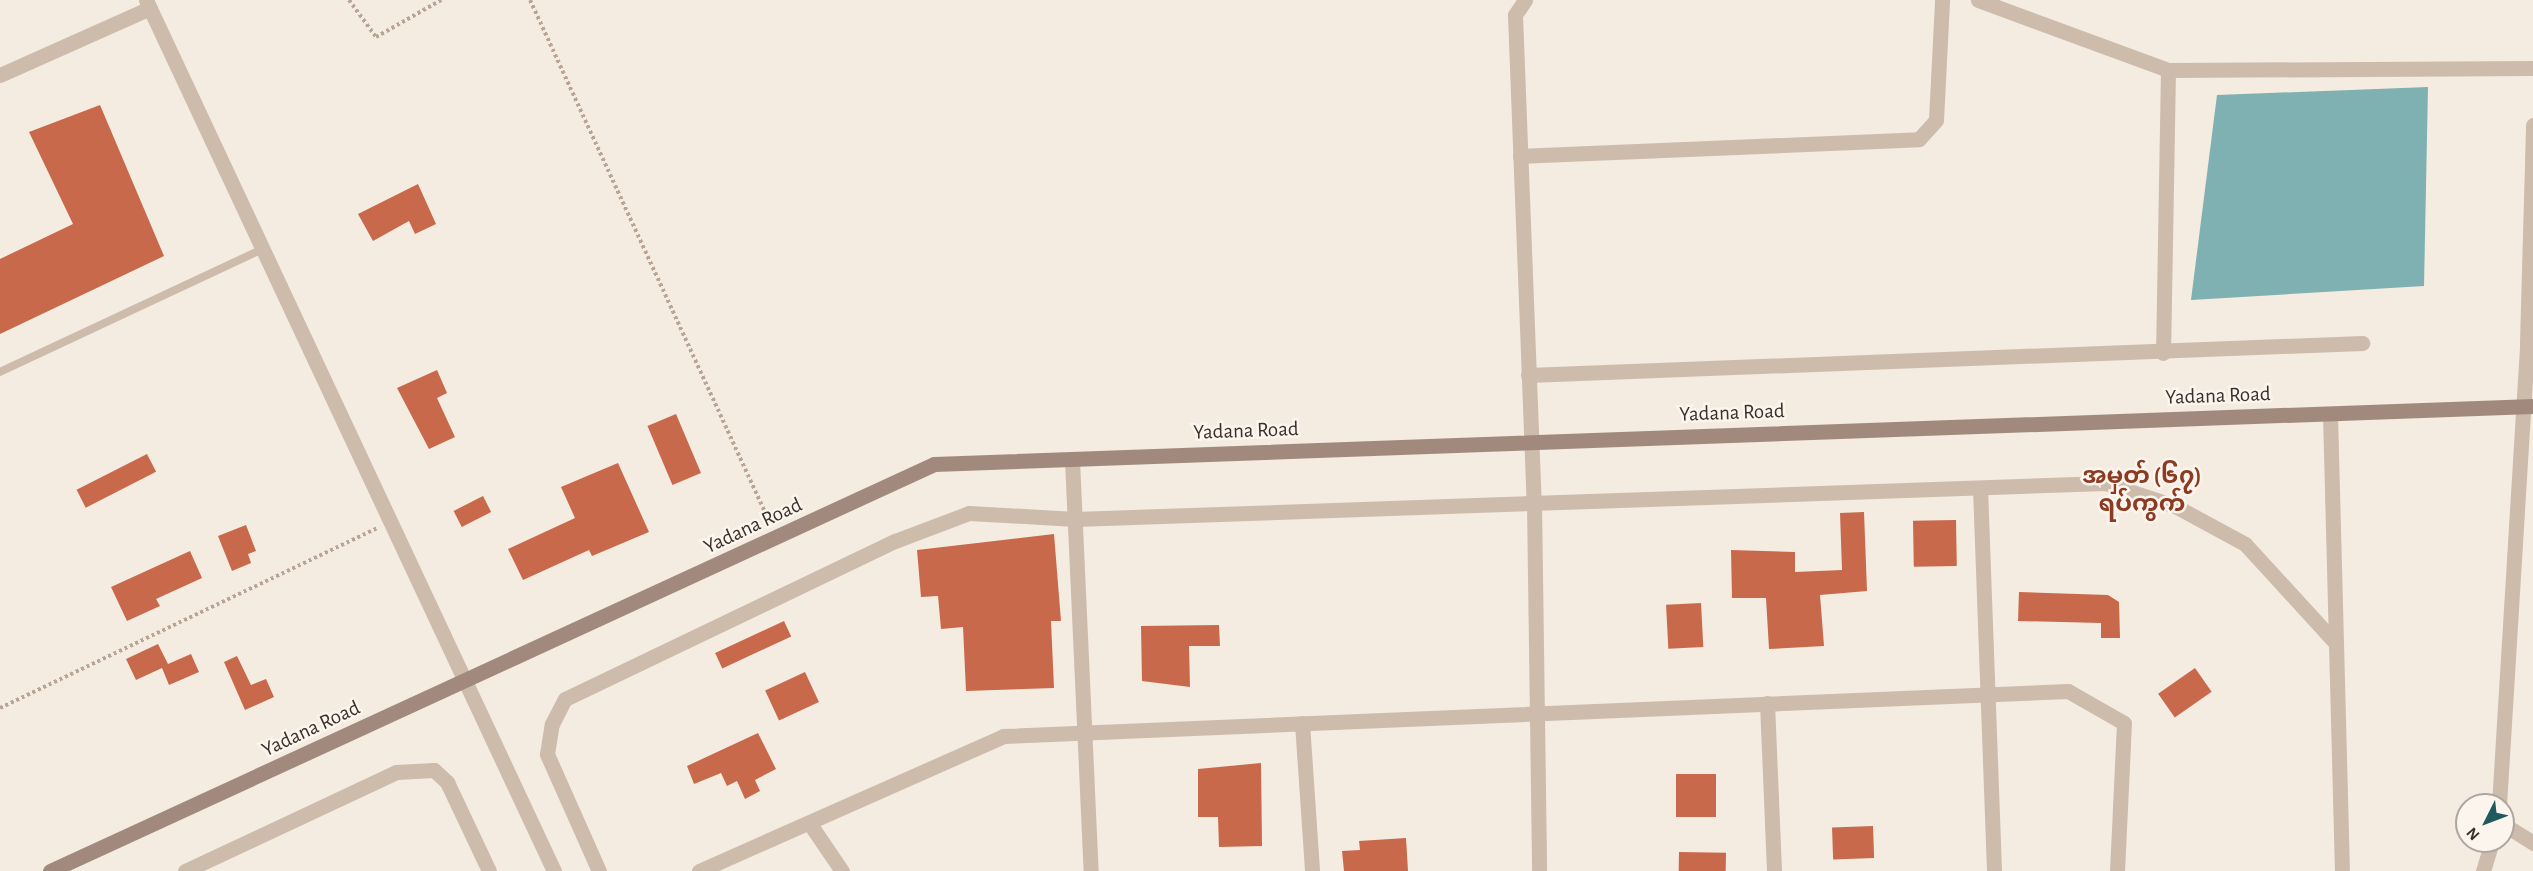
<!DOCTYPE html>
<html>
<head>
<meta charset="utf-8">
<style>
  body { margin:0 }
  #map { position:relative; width:2533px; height:871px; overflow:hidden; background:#f4ebe1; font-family:"Alegreya Sans","Noto Sans Myanmar",sans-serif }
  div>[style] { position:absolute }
  .water>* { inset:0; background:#7fb0b2 }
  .building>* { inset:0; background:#c8694b; transform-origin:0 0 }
  .path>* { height:4px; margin-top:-2px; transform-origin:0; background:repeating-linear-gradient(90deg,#b9a596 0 3px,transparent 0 6px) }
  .service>* { height:8px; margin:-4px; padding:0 4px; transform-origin:4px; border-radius:4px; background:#cdbbac }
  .minor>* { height:15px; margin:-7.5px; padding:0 7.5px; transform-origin:7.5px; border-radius:7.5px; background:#cdbbac }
  .tertiary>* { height:15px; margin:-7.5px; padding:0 7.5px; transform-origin:7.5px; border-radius:7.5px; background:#cdbbac }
  .secondary>* { height:15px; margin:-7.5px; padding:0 7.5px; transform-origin:7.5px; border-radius:7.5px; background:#a18a7d }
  span { translate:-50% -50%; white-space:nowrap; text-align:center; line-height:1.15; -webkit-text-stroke:5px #fbf5ee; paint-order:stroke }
  .street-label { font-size:21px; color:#3b302b }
  .quarter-label { font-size:24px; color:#8c3b22; font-weight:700 }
  .north { position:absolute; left:2455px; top:793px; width:60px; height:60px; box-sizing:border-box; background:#fbf5ee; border:2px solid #aea6a0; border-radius:50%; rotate:228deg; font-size:16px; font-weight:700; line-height:24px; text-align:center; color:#3b302b }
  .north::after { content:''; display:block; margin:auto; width:21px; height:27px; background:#1f5a5e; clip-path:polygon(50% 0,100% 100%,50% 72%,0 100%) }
</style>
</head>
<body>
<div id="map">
  <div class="water">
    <i style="clip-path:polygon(2428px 87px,2424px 286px,2191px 300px,2217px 95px)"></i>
  </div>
  <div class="building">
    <i style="clip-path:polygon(100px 105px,164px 256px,0 334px,0 259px,73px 224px,29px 132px)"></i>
    <i style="clip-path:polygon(418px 184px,436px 224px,415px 234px,409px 221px,373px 241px,358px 214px)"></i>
    <i style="clip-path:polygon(437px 370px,447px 393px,437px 398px,455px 437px,429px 449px,397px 388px)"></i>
    <i style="left:676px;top:414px;width:64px;height:31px;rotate:67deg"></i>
    <i style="left:147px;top:454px;width:20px;height:79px;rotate:63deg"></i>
    <i style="clip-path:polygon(618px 463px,649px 532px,592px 556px,589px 550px,523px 580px,508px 549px,575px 518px,561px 487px)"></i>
    <i style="left:483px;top:496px;width:18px;height:33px;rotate:63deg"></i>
    <i style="clip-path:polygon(1864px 512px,1867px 591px,1820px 595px,1824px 646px,1769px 649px,1766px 598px,1732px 598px,1731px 550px,1795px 552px,1795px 572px,1842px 570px,1840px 513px)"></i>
    <i style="left:1956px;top:520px;width:46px;height:43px;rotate:89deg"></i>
    <i style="clip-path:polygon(246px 525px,256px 551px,248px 554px,251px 563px,232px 571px,218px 536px)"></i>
    <i style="clip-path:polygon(1054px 534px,1061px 621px,1051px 621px,1054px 688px,966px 691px,963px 627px,941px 629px,938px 596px,921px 597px,917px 550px)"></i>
    <i style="clip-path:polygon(190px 551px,202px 578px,156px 599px,160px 606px,127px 621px,111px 587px)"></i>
    <i style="clip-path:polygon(2019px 592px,2108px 595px,2119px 602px,2120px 638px,2101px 638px,2101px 623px,2018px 621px)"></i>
    <i style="left:1701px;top:603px;width:44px;height:35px;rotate:87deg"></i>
    <i style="left:784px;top:621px;width:17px;height:76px;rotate:65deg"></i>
    <i style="clip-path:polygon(1219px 625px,1220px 646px,1189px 646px,1190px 687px,1142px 681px,1141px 626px)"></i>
    <i style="clip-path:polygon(158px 644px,168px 664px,191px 654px,199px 672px,169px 685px,162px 668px,136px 680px,126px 659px)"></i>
    <i style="clip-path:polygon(237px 656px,251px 685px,266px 679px,274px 697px,245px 710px,224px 662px)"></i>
    <i style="left:2195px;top:668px;width:29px;height:45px;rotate:55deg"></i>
    <i style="left:805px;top:672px;width:33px;height:44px;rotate:65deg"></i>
    <i style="clip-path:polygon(758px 733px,776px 769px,755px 780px,760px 791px,745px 799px,737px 781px,727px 786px,721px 773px,694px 784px,687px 766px)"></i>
    <i style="clip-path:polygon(1261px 763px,1262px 846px,1219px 847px,1218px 817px,1198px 817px,1198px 769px)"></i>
    <i style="left:1676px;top:774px;width:40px;height:43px"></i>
    <i style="left:1873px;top:826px;width:32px;height:41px;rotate:88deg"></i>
    <i style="clip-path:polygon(1406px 838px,1408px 871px,1344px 871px,1342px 851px,1360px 850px,1359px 841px)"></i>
    <i style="left:1679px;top:852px;width:47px;height:19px;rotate:1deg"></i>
  </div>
  <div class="path">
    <i style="left:349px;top:0;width:46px;rotate:53.9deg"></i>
    <i style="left:376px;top:37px;width:75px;rotate:-29.6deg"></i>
    <i style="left:530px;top:0;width:575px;rotate:65.35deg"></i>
    <i style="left:0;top:708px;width:418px;rotate:-25.5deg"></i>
  </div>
  <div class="service">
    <i style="left:0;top:372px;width:289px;rotate:-25.1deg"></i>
  </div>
  <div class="minor">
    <i style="left:1525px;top:0;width:18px;rotate:124deg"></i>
    <i style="left:1515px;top:15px;width:488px;rotate:87.8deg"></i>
    <i style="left:1534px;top:503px;width:368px;rotate:89.2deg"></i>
    <i style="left:1978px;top:0;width:202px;rotate:20.2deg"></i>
    <i style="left:2168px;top:70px;width:283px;rotate:91deg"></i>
    <i style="left:2168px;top:70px;width:365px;rotate:-0.3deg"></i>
    <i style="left:0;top:75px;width:164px;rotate:-24.1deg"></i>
    <i style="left:1520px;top:156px;width:399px;rotate:-2.4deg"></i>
    <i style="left:1919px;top:139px;width:25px;rotate:-48deg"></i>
    <i style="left:1936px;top:120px;width:120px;rotate:-87.1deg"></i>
    <i style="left:1528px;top:375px;width:835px;rotate:-2.2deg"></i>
    <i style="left:2330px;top:414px;width:457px;rotate:88.5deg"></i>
    <i style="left:1072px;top:460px;width:411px;rotate:87.4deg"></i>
    <i style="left:1980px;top:488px;width:383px;rotate:87.9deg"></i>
    <i style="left:1767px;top:703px;width:168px;rotate:87.6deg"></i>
    <i style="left:1302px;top:723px;width:148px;rotate:86.1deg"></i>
    <i style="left:2499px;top:805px;width:463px;rotate:-86.5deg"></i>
    <i style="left:2527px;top:343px;width:218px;rotate:-88.4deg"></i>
    <i style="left:810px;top:824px;width:57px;rotate:55.8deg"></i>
    <i style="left:2503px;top:824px;width:36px;rotate:32deg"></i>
    <i style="left:185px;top:871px;width:233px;rotate:-25.1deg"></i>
    <i style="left:396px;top:772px;width:38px;rotate:-3deg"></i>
    <i style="left:434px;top:770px;width:18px;rotate:43deg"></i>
    <i style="left:447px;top:782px;width:98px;rotate:64.7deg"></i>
    <i style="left:599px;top:871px;width:128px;rotate:-114deg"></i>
    <i style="left:547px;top:754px;width:30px;rotate:-81deg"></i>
    <i style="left:552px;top:724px;width:28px;rotate:-63deg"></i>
    <i style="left:565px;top:699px;width:366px;rotate:-25.6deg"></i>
    <i style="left:895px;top:541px;width:79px;rotate:-20.7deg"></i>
    <i style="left:969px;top:513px;width:106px;rotate:3.2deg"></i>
    <i style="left:1075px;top:519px;width:1031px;rotate:-2deg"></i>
    <i style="left:2105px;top:483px;width:74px;rotate:18.2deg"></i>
    <i style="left:2175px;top:506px;width:80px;rotate:28.5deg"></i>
    <i style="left:2245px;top:544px;width:132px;rotate:47.5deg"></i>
    <i style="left:699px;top:871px;width:333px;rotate:-23.9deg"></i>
    <i style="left:1003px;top:736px;width:1066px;rotate:-2.42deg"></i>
    <i style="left:2068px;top:691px;width:64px;rotate:29.7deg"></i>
    <i style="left:2124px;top:723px;width:148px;rotate:92.7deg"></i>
    <i style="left:2483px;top:871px;width:31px;rotate:-73deg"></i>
  </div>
  <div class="tertiary">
    <i style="left:146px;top:0;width:962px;rotate:64.9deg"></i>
  </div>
  <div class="secondary">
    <i style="left:50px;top:871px;width:973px;rotate:-24.72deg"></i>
    <i style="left:934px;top:464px;width:1600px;rotate:-2.08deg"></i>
  </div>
  <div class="street-label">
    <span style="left:2218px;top:396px;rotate:-2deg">Yadana Road</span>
    <span style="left:1732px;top:413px;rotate:-2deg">Yadana Road</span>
    <span style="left:1246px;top:431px;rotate:-2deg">Yadana Road</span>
    <span style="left:753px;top:526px;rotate:-25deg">Yadana Road</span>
    <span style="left:311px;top:729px;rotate:-25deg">Yadana Road</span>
  </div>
  <div class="quarter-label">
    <span style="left:2142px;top:491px">အမှတ် (၆၇)<br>ရပ်ကွက်</span>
  </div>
  <div class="north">N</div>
</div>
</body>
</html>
